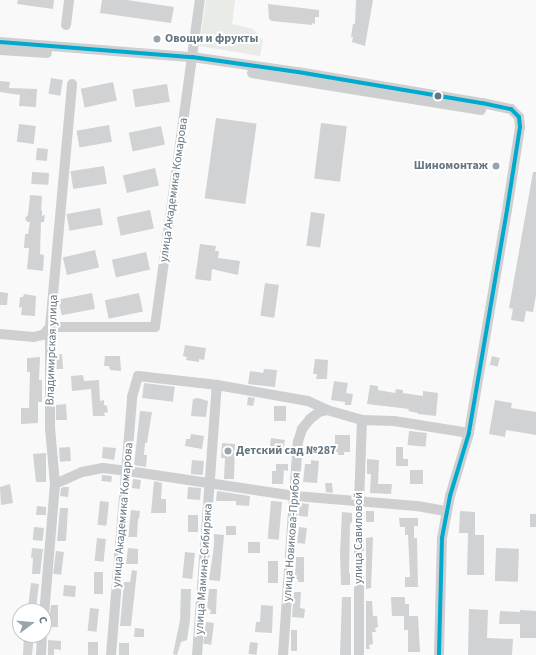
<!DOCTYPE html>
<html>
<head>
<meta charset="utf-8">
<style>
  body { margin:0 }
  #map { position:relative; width:536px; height:655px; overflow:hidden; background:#f9f9f9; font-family:"Source Sans 3",sans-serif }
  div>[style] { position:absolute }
  .green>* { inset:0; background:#e8ebe6 }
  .building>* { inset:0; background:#d0d2d3; transform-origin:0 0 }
  .minor>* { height:10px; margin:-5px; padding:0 5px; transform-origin:5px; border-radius:5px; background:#cecfd0 }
  .bus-1>* { height:4px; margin:-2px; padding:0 2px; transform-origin:2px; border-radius:2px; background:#00a9ce }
  .dots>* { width:11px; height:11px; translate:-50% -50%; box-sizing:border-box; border:2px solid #fff; border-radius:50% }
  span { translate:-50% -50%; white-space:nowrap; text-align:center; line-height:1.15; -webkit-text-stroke:4px #fff; paint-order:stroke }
  .poi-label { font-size:12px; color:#657683; font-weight:700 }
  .left { translate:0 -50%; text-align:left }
  .right { translate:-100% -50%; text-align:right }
  .street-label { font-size:12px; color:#657683 }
  .north { position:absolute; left:12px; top:603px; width:40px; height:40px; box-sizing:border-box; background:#fff; border:1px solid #c1c8cd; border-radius:50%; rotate:74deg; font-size:11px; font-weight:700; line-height:16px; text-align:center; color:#657683 }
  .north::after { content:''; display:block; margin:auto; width:14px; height:18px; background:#99a4ac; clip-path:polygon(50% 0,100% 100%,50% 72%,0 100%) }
</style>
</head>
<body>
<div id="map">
  <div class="green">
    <i style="clip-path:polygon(206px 0,235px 0,232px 24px,253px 29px,263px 40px,260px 56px,199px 46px)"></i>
  </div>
  <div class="building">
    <i style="clip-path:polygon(18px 0,54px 0,53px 9px,17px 4px)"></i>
    <i style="clip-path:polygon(102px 0,127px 0,174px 7px,171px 23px,100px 13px)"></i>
    <i style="clip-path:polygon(356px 0,373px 0,365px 46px,352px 42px,353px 37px,351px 37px,353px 24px,355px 24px)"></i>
    <i style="clip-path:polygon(268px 4px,319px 10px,319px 17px,315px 17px,315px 24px,312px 23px,312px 25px,272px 21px,269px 19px)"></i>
    <i style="left:51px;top:78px;width:12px;height:16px;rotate:9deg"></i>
    <i style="clip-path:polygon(0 81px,10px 82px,9px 88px,37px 89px,36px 107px,19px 106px,20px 95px,0 92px)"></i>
    <i style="left:113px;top:82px;width:19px;height:33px;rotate:78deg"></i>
    <i style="left:167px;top:84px;width:18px;height:35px;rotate:81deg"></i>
    <i style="left:216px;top:118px;width:41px;height:81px;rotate:8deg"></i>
    <i style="left:321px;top:123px;width:26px;height:56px;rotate:7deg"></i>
    <i style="left:19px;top:124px;width:17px;height:18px;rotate:7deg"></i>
    <i style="left:109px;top:125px;width:17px;height:33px;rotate:80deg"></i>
    <i style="left:161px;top:126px;width:19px;height:33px;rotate:78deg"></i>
    <i style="left:37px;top:148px;width:11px;height:12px;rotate:5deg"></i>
    <i style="left:104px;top:166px;width:18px;height:34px;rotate:81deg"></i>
    <i style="left:155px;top:168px;width:18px;height:33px;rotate:77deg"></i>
    <i style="left:32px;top:172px;width:17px;height:12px;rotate:3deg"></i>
    <i style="clip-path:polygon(533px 172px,536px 172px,536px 295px,533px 312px,526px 311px,524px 322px,511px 320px,513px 309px,509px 308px)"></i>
    <i style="clip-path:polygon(30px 195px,42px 196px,41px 210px,42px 210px,42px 216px,45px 215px,44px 222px,41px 222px,40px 254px,44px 255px,43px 271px,27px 269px,29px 248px,24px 248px,25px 234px,28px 234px,30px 222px,27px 222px,25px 218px,28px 215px)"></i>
    <i style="left:100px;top:208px;width:17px;height:34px;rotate:80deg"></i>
    <i style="left:150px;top:210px;width:19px;height:34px;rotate:78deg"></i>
    <i style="left:311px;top:212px;width:14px;height:34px;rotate:8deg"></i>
    <i style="clip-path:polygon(200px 244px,216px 246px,215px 251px,219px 251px,218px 258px,240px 261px,238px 275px,212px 269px,211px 281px,195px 279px)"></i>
    <i style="left:95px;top:250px;width:18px;height:33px;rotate:77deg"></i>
    <i style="left:146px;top:252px;width:18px;height:35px;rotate:77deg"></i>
    <i style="left:265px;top:283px;width:14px;height:33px;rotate:8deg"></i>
    <i style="clip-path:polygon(0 292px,8px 293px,7px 305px,0 305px)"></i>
    <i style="left:92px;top:293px;width:16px;height:34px;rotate:79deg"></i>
    <i style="left:139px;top:293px;width:19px;height:35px;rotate:78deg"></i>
    <i style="clip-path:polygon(24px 294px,36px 296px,35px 316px,21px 315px,22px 307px,19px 308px,20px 297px,23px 297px)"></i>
    <i style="clip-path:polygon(185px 345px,206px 348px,204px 360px,199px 359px,199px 362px,186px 360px,187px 357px,183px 356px)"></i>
    <i style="clip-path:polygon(62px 354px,63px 369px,56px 369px,56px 355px)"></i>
    <i style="clip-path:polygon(105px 356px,120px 356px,121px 371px,110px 370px,109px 366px,104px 366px)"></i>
    <i style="left:492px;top:356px;width:8px;height:9px;rotate:14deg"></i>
    <i style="clip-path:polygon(40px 357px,39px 380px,42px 380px,42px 402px,38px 402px,38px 423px,21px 424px,21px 408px,29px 408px,30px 372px,27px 372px,27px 358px)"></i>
    <i style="clip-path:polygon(315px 359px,328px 360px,327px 379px,316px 379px,317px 374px,313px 374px)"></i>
    <i style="clip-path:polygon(264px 369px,277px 370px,275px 387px,248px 384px,250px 371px,263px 373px)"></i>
    <i style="clip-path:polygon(83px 375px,84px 381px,99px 380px,100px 401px,104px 400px,104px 405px,107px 406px,108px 412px,104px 413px,105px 416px,93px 416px,91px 389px,72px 391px,71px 376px)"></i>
    <i style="clip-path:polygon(334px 381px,348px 383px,346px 393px,353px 394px,351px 405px,345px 405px,345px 402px,331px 400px)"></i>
    <i style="left:144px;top:383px;width:31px;height:15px;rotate:7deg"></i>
    <i style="clip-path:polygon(370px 385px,378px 386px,378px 390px,395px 393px,396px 389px,403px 390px,403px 393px,423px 396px,423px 391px,438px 393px,436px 416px,418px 414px,418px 413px,408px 411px,409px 409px,367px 404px)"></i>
    <i style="clip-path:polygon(248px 397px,255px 398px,253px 406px,247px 405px)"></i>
    <i style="clip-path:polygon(198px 398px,208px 401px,206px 417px,191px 416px,193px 399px)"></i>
    <i style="clip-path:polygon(495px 400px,512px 403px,511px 408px,536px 412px,536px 435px,506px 430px,505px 437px,489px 434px)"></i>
    <i style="clip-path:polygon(66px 404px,67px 420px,56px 420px,56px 405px)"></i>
    <i style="left:274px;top:406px;width:12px;height:15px"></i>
    <i style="clip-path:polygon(140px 411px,152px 412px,147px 443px,145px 443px,144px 455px,147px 455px,146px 467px,134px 465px)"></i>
    <i style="left:409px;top:431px;width:18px;height:14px;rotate:6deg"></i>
    <i style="clip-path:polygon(191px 434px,204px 436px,202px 449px,185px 446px,186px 439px,190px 439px)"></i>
    <i style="clip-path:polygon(335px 435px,350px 435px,350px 452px,344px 452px,344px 455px,338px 455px,338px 452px,335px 452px)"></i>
    <i style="left:271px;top:438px;width:14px;height:15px;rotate:8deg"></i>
    <i style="clip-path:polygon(222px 443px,235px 444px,234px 479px,224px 479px,225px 458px,221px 458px)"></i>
    <i style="left:70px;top:447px;width:14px;height:11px;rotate:86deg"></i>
    <i style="clip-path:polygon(103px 447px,116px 448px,114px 460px,102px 458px)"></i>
    <i style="clip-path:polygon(396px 447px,403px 447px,403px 459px,408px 459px,408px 466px,396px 466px)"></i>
    <i style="clip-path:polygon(46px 453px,46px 482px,36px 482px,33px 454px)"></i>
    <i style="clip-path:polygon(367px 459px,379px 460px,378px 484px,392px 484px,391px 494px,370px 493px,371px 474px,367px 474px)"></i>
    <i style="left:192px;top:460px;width:12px;height:14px;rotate:5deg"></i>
    <i style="clip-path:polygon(311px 460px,319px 461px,317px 483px,303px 482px,305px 464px,311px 464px)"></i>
    <i style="clip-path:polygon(276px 464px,288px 464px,288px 471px,284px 470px,283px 484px,272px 484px,272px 471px,276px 471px)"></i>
    <i style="left:410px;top:470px;width:13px;height:14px"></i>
    <i style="left:102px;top:475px;width:10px;height:6px;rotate:6deg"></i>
    <i style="left:133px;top:479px;width:8px;height:9px;rotate:7deg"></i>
    <i style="clip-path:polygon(154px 481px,162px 483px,161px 499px,166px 499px,166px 513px,151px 513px)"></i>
    <i style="clip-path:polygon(325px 483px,332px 483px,333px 493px,326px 492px)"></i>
    <i style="clip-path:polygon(10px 484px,13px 503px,1px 505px,0 487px)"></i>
    <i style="clip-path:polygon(64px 487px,69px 487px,68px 497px,60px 496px,61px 488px)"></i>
    <i style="left:188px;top:487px;width:13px;height:12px;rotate:4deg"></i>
    <i style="clip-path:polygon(217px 491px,250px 496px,249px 506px,236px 505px,236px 501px,216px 501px)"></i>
    <i style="left:100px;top:501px;width:9px;height:24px;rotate:6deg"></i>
    <i style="left:271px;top:501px;width:11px;height:38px;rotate:5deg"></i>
    <i style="left:300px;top:503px;width:9px;height:13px;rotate:6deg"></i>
    <i style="clip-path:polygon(37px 506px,46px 507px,46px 515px,36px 515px)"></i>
    <i style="clip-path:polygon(60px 508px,68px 508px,66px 541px,57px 541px)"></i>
    <i style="clip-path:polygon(131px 510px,140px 511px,139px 519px,138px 519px,137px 537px,128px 537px)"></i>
    <i style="left:374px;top:511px;width:11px;height:8px;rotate:90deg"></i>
    <i style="clip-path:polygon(460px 511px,475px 512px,475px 535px,484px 535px,484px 575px,467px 575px,468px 533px,459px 533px)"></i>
    <i style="clip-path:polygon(342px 512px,352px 513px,352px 522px,350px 524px,349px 573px,350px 573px,350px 585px,341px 585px,340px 554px)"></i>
    <i style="left:530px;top:514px;width:6px;height:13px"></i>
    <i style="left:188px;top:515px;width:10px;height:17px"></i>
    <i style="clip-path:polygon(399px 518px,418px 518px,418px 526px,414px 526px,414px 538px,417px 538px,418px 587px,405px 587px,405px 577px,410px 577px,408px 535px,405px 535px,405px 527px,400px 527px)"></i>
    <i style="left:226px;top:526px;width:10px;height:9px"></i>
    <i style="left:34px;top:527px;width:10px;height:13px;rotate:6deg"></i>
    <i style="left:299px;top:527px;width:8px;height:16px;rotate:7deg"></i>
    <i style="clip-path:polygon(214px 534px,224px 535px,220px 581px,209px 580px,214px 546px)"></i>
    <i style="clip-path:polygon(373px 537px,371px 588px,366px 589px,366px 538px)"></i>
    <i style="left:97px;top:538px;width:9px;height:23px;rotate:6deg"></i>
    <i style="left:248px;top:542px;width:12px;height:11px"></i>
    <i style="clip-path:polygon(32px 548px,43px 549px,40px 574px,32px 574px,33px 558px,31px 558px)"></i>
    <i style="clip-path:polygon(128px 548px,138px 549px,138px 564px,126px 564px)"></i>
    <i style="left:496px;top:548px;width:23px;height:33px;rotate:2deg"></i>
    <i style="left:56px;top:551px;width:8px;height:23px;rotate:7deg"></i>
    <i style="left:185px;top:552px;width:10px;height:26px;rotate:6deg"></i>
    <i style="clip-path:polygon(296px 557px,304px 557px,304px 582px,298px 582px,298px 579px,295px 579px)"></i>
    <i style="left:268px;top:561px;width:10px;height:22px"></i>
    <i style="clip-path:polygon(132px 570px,137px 571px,131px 626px,120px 626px,124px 582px,130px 582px)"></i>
    <i style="left:94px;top:572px;width:9px;height:22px"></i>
    <i style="left:31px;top:583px;width:8px;height:25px;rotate:7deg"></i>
    <i style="left:64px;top:585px;width:12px;height:11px;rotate:5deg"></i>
    <i style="clip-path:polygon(181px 589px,191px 589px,190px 620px,187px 640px,181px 642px,177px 655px,173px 654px,180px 620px)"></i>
    <i style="clip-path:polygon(209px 589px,217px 589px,216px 614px,210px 614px,211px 610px,207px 609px)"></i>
    <i style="clip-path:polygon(294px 592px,301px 592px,300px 608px,305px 609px,304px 618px,292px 617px)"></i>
    <i style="clip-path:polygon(342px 597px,351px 597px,351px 655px,340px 655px)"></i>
    <i style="clip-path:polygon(391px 597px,405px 597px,405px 604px,409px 604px,409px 616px,418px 616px,420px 652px,408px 652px,408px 630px,404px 630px,404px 616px,392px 616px)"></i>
    <i style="clip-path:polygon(366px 601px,372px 601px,373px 616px,377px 616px,378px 627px,375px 628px,376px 632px,372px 632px,373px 644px,369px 645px,370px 649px,366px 649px)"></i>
    <i style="clip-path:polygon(51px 605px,58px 605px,58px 627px,48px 627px)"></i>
    <i style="clip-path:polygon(261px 605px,273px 606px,272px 633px,255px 632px,256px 622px,260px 622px)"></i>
    <i style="left:90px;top:608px;width:9px;height:23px;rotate:6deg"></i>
    <i style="clip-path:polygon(469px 609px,488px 610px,487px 638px,513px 639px,512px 655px,468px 655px)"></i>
    <i style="clip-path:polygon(520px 610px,536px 611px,536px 638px,520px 638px,520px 624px,499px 624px,500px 611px,520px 612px)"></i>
    <i style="left:206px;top:622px;width:8px;height:22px;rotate:7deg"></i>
    <i style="clip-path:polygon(135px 628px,144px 629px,144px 637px,134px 637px)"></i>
    <i style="left:291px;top:630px;width:6px;height:21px"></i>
    <i style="clip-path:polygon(24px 635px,34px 635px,32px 655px,23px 655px)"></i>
    <i style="clip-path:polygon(48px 640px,61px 641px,61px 650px,54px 649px,54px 655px,48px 655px)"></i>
    <i style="left:88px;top:642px;width:10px;height:13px"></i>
    <i style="left:250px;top:642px;width:8px;height:12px;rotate:7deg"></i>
    <i style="left:119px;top:643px;width:10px;height:12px"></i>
  </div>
  <div class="minor">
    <i style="left:66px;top:25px;width:25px;rotate:-83deg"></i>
    <i style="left:0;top:42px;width:193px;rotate:4.5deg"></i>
    <i style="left:192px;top:57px;width:107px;rotate:8.1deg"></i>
    <i style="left:298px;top:72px;width:187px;rotate:9.6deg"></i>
    <i style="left:482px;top:103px;width:30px;rotate:12deg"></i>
    <i style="left:511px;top:109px;width:11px;rotate:45deg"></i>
    <i style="left:519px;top:117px;width:10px;rotate:84deg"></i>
    <i style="left:520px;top:127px;width:84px;rotate:98.9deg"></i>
    <i style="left:507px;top:210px;width:226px;rotate:99.7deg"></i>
    <i style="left:469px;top:433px;width:66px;rotate:106.8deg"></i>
    <i style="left:450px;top:496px;width:43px;rotate:100.8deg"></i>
    <i style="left:442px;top:538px;width:117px;rotate:91.5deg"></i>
    <i style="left:0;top:50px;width:47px;rotate:3.7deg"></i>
    <i style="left:252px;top:73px;width:232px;rotate:9.2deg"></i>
    <i style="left:0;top:334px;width:34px;rotate:5deg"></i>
    <i style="left:34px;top:337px;width:9px;rotate:-13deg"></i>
    <i style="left:43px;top:335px;width:11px;rotate:-49deg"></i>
    <i style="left:50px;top:327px;width:105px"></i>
    <i style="left:155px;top:327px;width:330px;rotate:-82.2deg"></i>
    <i style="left:55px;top:484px;width:30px;rotate:-24deg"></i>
    <i style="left:82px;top:472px;width:21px;rotate:-11deg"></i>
    <i style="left:103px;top:468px;width:25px;rotate:7deg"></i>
    <i style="left:128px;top:471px;width:169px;rotate:8.5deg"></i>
    <i style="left:295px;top:496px;width:122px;rotate:4.7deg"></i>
    <i style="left:417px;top:506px;width:29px;rotate:10deg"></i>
    <i style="left:44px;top:615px;width:131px;rotate:-85.2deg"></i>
    <i style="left:55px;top:484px;width:56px;rotate:-95.1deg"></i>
    <i style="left:50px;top:428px;width:101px;rotate:-90deg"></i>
    <i style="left:50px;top:327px;width:244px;rotate:-84.8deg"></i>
    <i style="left:41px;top:655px;width:20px;rotate:-87deg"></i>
    <i style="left:111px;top:655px;width:259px;rotate:-85.3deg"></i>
    <i style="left:132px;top:397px;width:22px;rotate:-74deg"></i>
    <i style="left:138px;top:376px;width:80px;rotate:6.5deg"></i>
    <i style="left:217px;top:385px;width:92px;rotate:10deg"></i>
    <i style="left:308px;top:401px;width:21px;rotate:25deg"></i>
    <i style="left:327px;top:410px;width:36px;rotate:16deg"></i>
    <i style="left:362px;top:420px;width:32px;rotate:2deg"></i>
    <i style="left:394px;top:421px;width:76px;rotate:9.1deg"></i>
    <i style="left:197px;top:655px;width:271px;rotate:-85.8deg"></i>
    <i style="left:283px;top:655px;width:214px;rotate:-86deg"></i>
    <i style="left:298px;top:442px;width:14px;rotate:-73deg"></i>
    <i style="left:302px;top:429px;width:13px;rotate:-51deg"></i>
    <i style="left:310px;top:419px;width:11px;rotate:-38deg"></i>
    <i style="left:319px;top:412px;width:8px;rotate:-14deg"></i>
    <i style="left:359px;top:655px;width:153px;rotate:-90deg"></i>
    <i style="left:359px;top:502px;width:82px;rotate:-87.9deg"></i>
  </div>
  <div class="bus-1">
    <i style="left:0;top:42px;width:193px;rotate:4.5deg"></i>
    <i style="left:192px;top:57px;width:107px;rotate:8.1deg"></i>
    <i style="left:298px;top:72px;width:187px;rotate:9.6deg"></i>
    <i style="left:482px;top:103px;width:30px;rotate:12deg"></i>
    <i style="left:511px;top:109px;width:11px;rotate:45deg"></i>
    <i style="left:519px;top:117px;width:10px;rotate:84deg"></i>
    <i style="left:520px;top:127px;width:84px;rotate:98.9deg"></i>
    <i style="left:507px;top:210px;width:226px;rotate:99.7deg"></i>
    <i style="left:469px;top:433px;width:66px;rotate:106.8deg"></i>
    <i style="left:450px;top:496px;width:43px;rotate:100.8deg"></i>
    <i style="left:442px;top:538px;width:117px;rotate:91.5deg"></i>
  </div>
  <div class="dots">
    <i style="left:157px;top:39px;background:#99a4ac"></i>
    <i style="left:438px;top:96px;background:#657683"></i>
    <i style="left:496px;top:166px;background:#99a4ac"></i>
    <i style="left:228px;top:451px;background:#99a4ac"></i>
  </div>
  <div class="poi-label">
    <span class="left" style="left:165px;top:39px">Овощи и фрукты</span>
    <span class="right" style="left:488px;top:166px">Шиномонтаж</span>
    <span class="left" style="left:236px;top:451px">Детский сад №287</span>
  </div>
  <div class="street-label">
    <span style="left:174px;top:190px;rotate:-82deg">улица Академика Комарова</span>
    <span style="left:52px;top:350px;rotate:-88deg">Владимирская улица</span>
    <span style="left:123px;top:515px;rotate:-85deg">улица Академика Комарова</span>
    <span style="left:292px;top:537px;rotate:-86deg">улица Новикова-Прибоя</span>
    <span style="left:359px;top:538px;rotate:-90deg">улица Савиловой</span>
    <span style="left:204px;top:569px;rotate:-86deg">улица Мамина-Сибиряка</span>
  </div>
  <div class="north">С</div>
</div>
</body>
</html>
